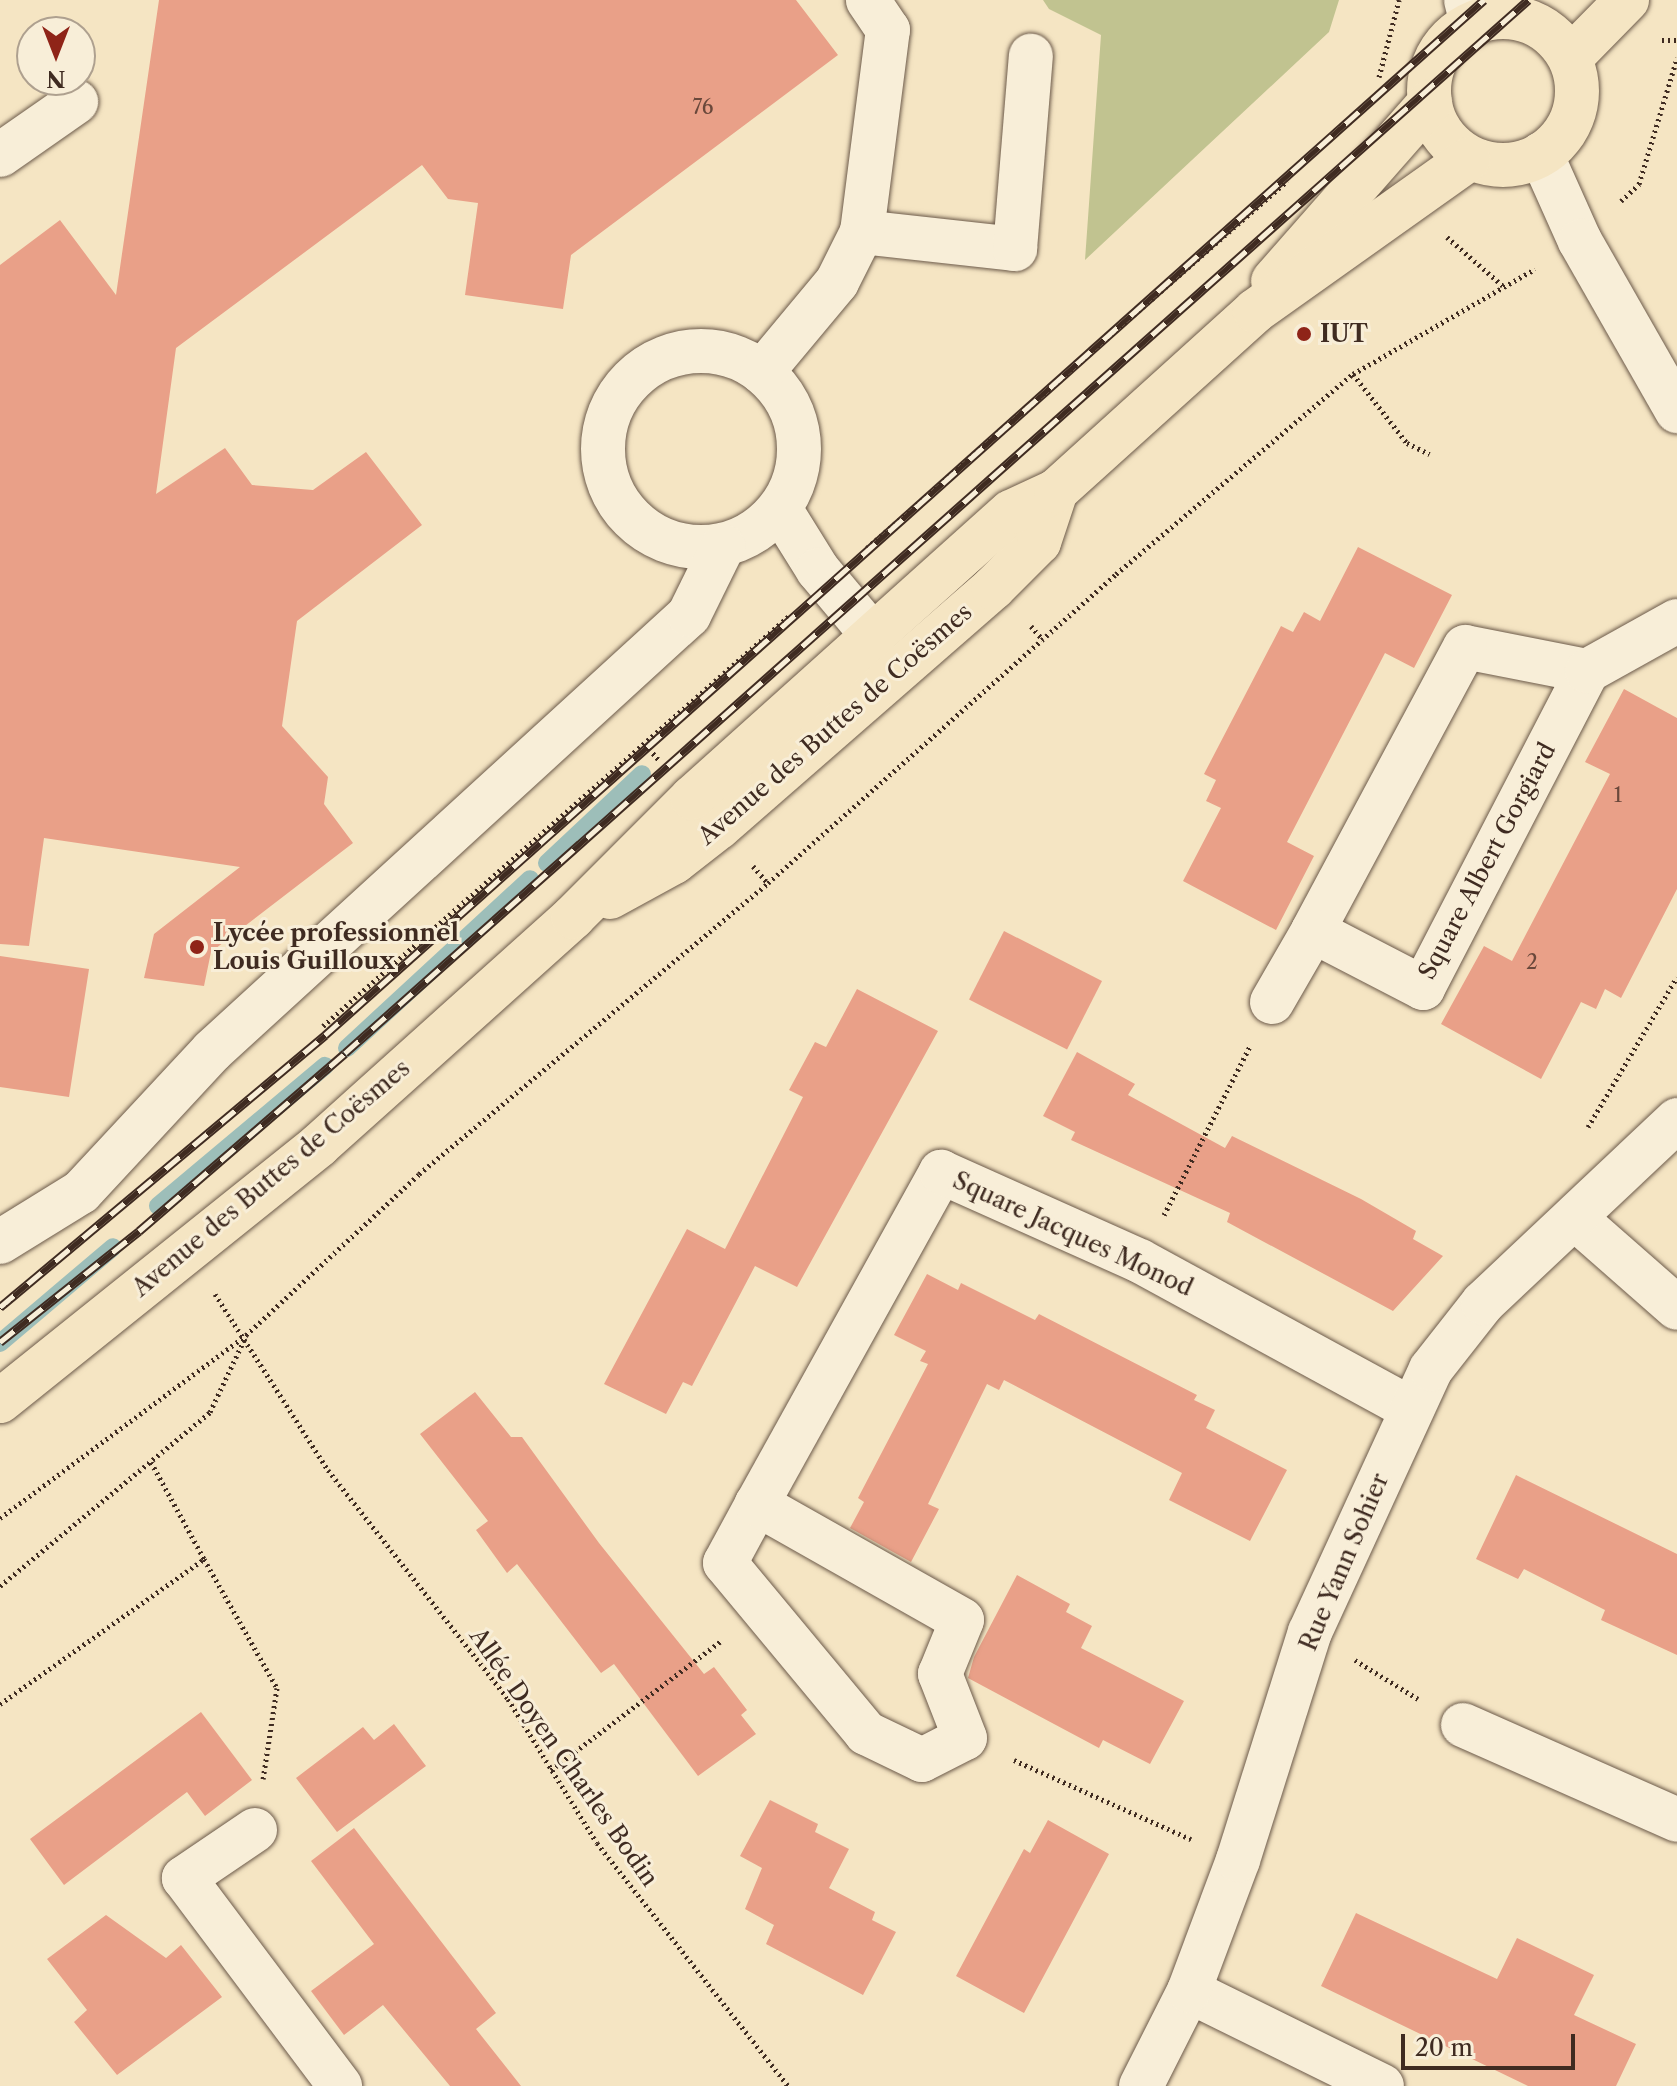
<!DOCTYPE html>
<html>
<head>
<meta charset="utf-8">
<style>
  body { margin:0 }
  #map { position:relative; width:1677px; height:2086px; overflow:hidden; background:#f5e5c3; font-family:"Libre Caslon Text",serif }
  div>[style] { position:absolute }
  .green>* { inset:0; background:#c1c390 }
  .stream>* { height:18px; margin:-9px; padding:0 9px; transform-origin:9px; border-radius:9px; background:#9dbeb9 }
  .building>* { inset:0; background:#e9a088; transform-origin:0 0 }
  .path>* { height:5px; margin-top:-2.5px; transform-origin:0; background:repeating-linear-gradient(90deg,#3f2b21 0 2px,transparent 0 6px) }
  .roads { filter:drop-shadow(0 0 2px #6c5a4a) drop-shadow(0 0 2px #6c5a4a) }
  .minor>* { height:44px; margin:-22px; padding:0 22px; transform-origin:22px; border-radius:22px; background:#f8eed8 }
  .minor>.ring { margin:-22px; padding:0; box-sizing:content-box; background:none; border:44px solid #f8eed8; border-radius:50% }
  .major>* { height:44px; margin:-22px; padding:0 22px; transform-origin:22px; border-radius:22px; background:#f5e5c3 }
  .major>.ring { margin:-22px; padding:0; box-sizing:content-box; background:none; border:44px solid #f5e5c3; border-radius:50% }
  .rail>* { height:9px; margin-top:-4.5px; transform-origin:0; background:repeating-linear-gradient(90deg,#f8eed8 0 18px,#3f2b21 0 36px); box-sizing:border-box; border-block:2px solid #3f2b21 }
  .dots>* { width:22px; height:22px; translate:-50% -50%; box-sizing:border-box; border:4px solid #f8eed8; border-radius:50% }
  span { translate:-50% -50%; white-space:nowrap; text-align:center; line-height:1.15; -webkit-text-stroke:6px #f8eed8; paint-order:stroke }
  .number-label { font-size:20px; color:#6a483b }
  .number-label span { -webkit-text-stroke-width:0 }
  .poi-label { font-size:24px; color:#3f2b21; font-weight:700 }
  .left { translate:0 -50%; text-align:left }
  .street-label { font-size:24px; color:#3f2b21 }
  .north { position:absolute; left:16px; top:16px; width:80px; height:80px; box-sizing:border-box; background:#f8eed8; border:2px solid #aea08f; border-radius:50%; rotate:180deg; font-size:22px; font-weight:700; line-height:32px; text-align:center; color:#3f2b21 }
  .north::after { content:''; display:block; margin:auto; width:28px; height:36px; background:#8f2418; clip-path:polygon(50% 0,100% 100%,50% 72%,0 100%) }
  .scale { position:absolute; left:1401px; top:2034px; width:174px; height:36px; box-sizing:border-box; border:4px solid #3f2b21; border-top:0; padding-left:10px; font-size:24px; line-height:28px; white-space:nowrap; color:#3f2b21; -webkit-text-stroke:6px #f8eed8; paint-order:stroke }
</style>
</head>
<body>
<div id="map">
  <div class="green">
    <i style="clip-path:polygon(1043px 0,1339px 0,1329px 32px,1085px 260px,1101px 35px,1049px 9px)"></i>
  </div>
  <div class="stream">
    <i style="left:547px;top:863px;width:130px;rotate:-43.1deg"></i>
    <i style="left:347px;top:1048px;width:249px;rotate:-42.7deg"></i>
    <i style="left:158px;top:1206px;width:218px;rotate:-40deg"></i>
    <i style="left:0;top:1343px;width:148px;rotate:-40.3deg"></i>
  </div>
  <div class="building">
    <i style="clip-path:polygon(159px 0,796px 0,838px 55px,571px 255px,563px 309px,465px 295px,478px 203px,448px 199px,422px 165px,176px 348px,156px 494px,225px 448px,252px 485px,313px 490px,366px 452px,422px 525px,297px 621px,282px 726px,328px 777px,324px 804px,353px 843px,211px 952px,204px 986px,144px 978px,154px 934px,240px 867px,44px 838px,29px 946px,0 944px,0 265px,60px 220px,116px 295px)"></i>
    <i style="clip-path:polygon(1358px 547px,1452px 595px,1414px 668px,1385px 653px,1287px 842px,1314px 856px,1276px 930px,1183px 881px,1221px 808px,1206px 801px,1216px 780px,1204px 774px,1281px 626px,1293px 632px,1304px 612px,1320px 621px)"></i>
    <i style="clip-path:polygon(1624px 689px,1677px 718px,1677px 889px,1621px 998px,1605px 989px,1596px 1009px,1581px 1002px,1541px 1079px,1441px 1024px,1484px 946px,1512px 961px,1610px 774px,1585px 762px)"></i>
    <i style="left:1004px;top:931px;width:110px;height:77px;rotate:27deg"></i>
    <i style="clip-path:polygon(0 956px,89px 969px,69px 1097px,0 1087px)"></i>
    <i style="clip-path:polygon(857px 989px,938px 1031px,797px 1287px,755px 1266px,692px 1386px,683px 1382px,666px 1414px,604px 1384px,687px 1229px,725px 1249px,803px 1097px,789px 1090px,815px 1042px,826px 1047px)"></i>
    <i style="clip-path:polygon(1077px 1052px,1135px 1084px,1128px 1095px,1225px 1148px,1232px 1136px,1361px 1199px,1416px 1231px,1413px 1239px,1443px 1256px,1393px 1311px,1227px 1222px,1230px 1213px,1071px 1140px,1075px 1132px,1043px 1116px)"></i>
    <i style="clip-path:polygon(927px 1274px,958px 1290px,961px 1283px,1035px 1320px,1039px 1314px,1197px 1395px,1194px 1400px,1215px 1410px,1206px 1428px,1287px 1470px,1250px 1541px,1169px 1500px,1182px 1473px,1004px 1380px,999px 1390px,987px 1384px,928px 1504px,939px 1509px,911px 1562px,850px 1528px,864px 1502px,858px 1498px,928px 1364px,920px 1361px,926px 1351px,894px 1335px)"></i>
    <i style="clip-path:polygon(475px 1392px,511px 1437px,522px 1437px,599px 1543px,704px 1674px,714px 1667px,747px 1710px,741px 1715px,756px 1734px,698px 1776px,614px 1664px,601px 1673px,517px 1564px,507px 1573px,476px 1530px,488px 1521px,420px 1434px)"></i>
    <i style="clip-path:polygon(1516px 1475px,1677px 1554px,1677px 1655px,1601px 1620px,1605px 1610px,1524px 1569px,1518px 1579px,1476px 1559px)"></i>
    <i style="clip-path:polygon(1017px 1575px,1070px 1604px,1066px 1612px,1092px 1626px,1081px 1648px,1184px 1701px,1150px 1764px,1103px 1740px,1099px 1748px,968px 1678px,974px 1657px)"></i>
    <i style="clip-path:polygon(201px 1712px,252px 1780px,205px 1816px,187px 1792px,64px 1885px,30px 1839px)"></i>
    <i style="clip-path:polygon(394px 1724px,426px 1766px,337px 1832px,296px 1778px,363px 1727px,374px 1740px)"></i>
    <i style="clip-path:polygon(770px 1800px,818px 1824px,815px 1832px,849px 1849px,829px 1888px,875px 1912px,872px 1920px,896px 1932px,863px 1995px,766px 1944px,774px 1925px,745px 1909px,762px 1868px,740px 1856px)"></i>
    <i style="clip-path:polygon(1048px 1820px,1109px 1854px,1024px 2013px,956px 1976px,1024px 1849px,1030px 1853px)"></i>
    <i style="clip-path:polygon(354px 1828px,496px 2013px,476px 2029px,521px 2086px,450px 2086px,383px 2005px,344px 2035px,311px 1991px,374px 1944px,311px 1861px)"></i>
    <i style="clip-path:polygon(1356px 1913px,1497px 1979px,1517px 1938px,1594px 1975px,1574px 2015px,1636px 2044px,1616px 2086px,1528px 2086px,1321px 1986px)"></i>
    <i style="clip-path:polygon(106px 1915px,166px 1958px,181px 1945px,222px 1997px,117px 2075px,74px 2022px,87px 2010px,47px 1959px)"></i>
  </div>
  <div class="path">
    <i style="left:1662px;top:40px;width:15px"></i>
    <i style="left:1379px;top:77px;width:80px;rotate:-75.4deg"></i>
    <i style="left:1621px;top:201px;width:25px;rotate:-43deg"></i>
    <i style="left:1639px;top:184px;width:132px;rotate:-73.2deg"></i>
    <i style="left:1447px;top:237px;width:74px;rotate:41.2deg"></i>
    <i style="left:1353px;top:374px;width:88px;rotate:52deg"></i>
    <i style="left:1407px;top:443px;width:25px;rotate:26deg"></i>
    <i style="left:867px;top:548px;width:558px;rotate:-41.15deg"></i>
    <i style="left:1031px;top:626px;width:18px;rotate:49deg"></i>
    <i style="left:645px;top:744px;width:21px;rotate:49deg"></i>
    <i style="left:753px;top:866px;width:23px;rotate:49deg"></i>
    <i style="left:323px;top:1026px;width:622px;rotate:-41.35deg"></i>
    <i style="left:1588px;top:1127px;width:174px;rotate:-59.3deg"></i>
    <i style="left:1164px;top:1215px;width:190px;rotate:-63deg"></i>
    <i style="left:215px;top:1294px;width:209px;rotate:57.3deg"></i>
    <i style="left:328px;top:1470px;width:291px;rotate:51.8deg"></i>
    <i style="left:508px;top:1699px;width:169px;rotate:58.3deg"></i>
    <i style="left:597px;top:1843px;width:309px;rotate:51.8deg"></i>
    <i style="left:0;top:1308px;width:23px;rotate:-38deg"></i>
    <i style="left:151px;top:1462px;width:111px;rotate:61.3deg"></i>
    <i style="left:0;top:1518px;width:307px;rotate:-36.6deg"></i>
    <i style="left:246px;top:1335px;width:236px;rotate:-42.9deg"></i>
    <i style="left:419px;top:1174px;width:454px;rotate:-39.8deg"></i>
    <i style="left:768px;top:883px;width:465px;rotate:-41.6deg"></i>
    <i style="left:1116px;top:574px;width:310px;rotate:-40.2deg"></i>
    <i style="left:1353px;top:374px;width:210px;rotate:-30deg"></i>
    <i style="left:0;top:1586px;width:273px;rotate:-39.6deg"></i>
    <i style="left:210px;top:1412px;width:84px;rotate:-64.7deg"></i>
    <i style="left:1355px;top:1660px;width:74px;rotate:31.8deg"></i>
    <i style="left:0;top:1704px;width:250px;rotate:-35.4deg"></i>
    <i style="left:204px;top:1559px;width:148px;rotate:60.5deg"></i>
    <i style="left:277px;top:1688px;width:92px;rotate:98.7deg"></i>
    <i style="left:1014px;top:1760px;width:194px;rotate:24.1deg"></i>
    <i style="left:551px;top:1770px;width:213px;rotate:-37.2deg"></i>
  </div>
  <div class="roads">
    <div class="minor">
      <i style="left:1466px;top:0;width:25px;rotate:76deg"></i>
      <i style="left:1541px;top:154px;width:95px;rotate:65.9deg"></i>
      <i style="left:1580px;top:241px;width:196px;rotate:60.3deg"></i>
      <i style="left:0;top:155px;width:93px;rotate:-34.9deg"></i>
      <i style="left:862px;top:232px;width:154px;rotate:6.3deg"></i>
      <i style="left:1015px;top:249px;width:194px;rotate:-85.3deg"></i>
      <i class="ring" style="left:603px;top:351px;width:152px;height:152px"></i>
      <i style="left:762px;top:372px;width:117px;rotate:-50.2deg"></i>
      <i style="left:837px;top:282px;width:56px;rotate:-63.4deg"></i>
      <i style="left:862px;top:232px;width:204px;rotate:-82.7deg"></i>
      <i style="left:888px;top:30px;width:36px;rotate:-124deg"></i>
      <i style="left:780px;top:509px;width:72px;rotate:58.1deg"></i>
      <i style="left:818px;top:570px;width:87px;rotate:50.1deg"></i>
      <i style="left:1587px;top:671px;width:124px;rotate:-168.9deg"></i>
      <i style="left:1465px;top:647px;width:322px;rotate:118.2deg"></i>
      <i style="left:1313px;top:931px;width:124px;rotate:27.4deg"></i>
      <i style="left:1423px;top:988px;width:357px;rotate:-62.6deg"></i>
      <i style="left:1587px;top:671px;width:103px;rotate:-29.1deg"></i>
      <i style="left:1272px;top:1002px;width:82px;rotate:-60deg"></i>
      <i style="left:1577px;top:1220px;width:133px;rotate:41.3deg"></i>
      <i style="left:0;top:1242px;width:95px;rotate:-31.7deg"></i>
      <i style="left:81px;top:1192px;width:192px;rotate:-47.1deg"></i>
      <i style="left:212px;top:1051px;width:646px;rotate:-42.43deg"></i>
      <i style="left:689px;top:615px;width:77px;rotate:-63.8deg"></i>
      <i style="left:757px;top:1504px;width:67px;rotate:118.5deg"></i>
      <i style="left:725px;top:1563px;width:221px;rotate:50.3deg"></i>
      <i style="left:866px;top:1733px;width:62px;rotate:25.7deg"></i>
      <i style="left:922px;top:1760px;width:48px;rotate:-27.1deg"></i>
      <i style="left:965px;top:1738px;width:69px;rotate:-111.3deg"></i>
      <i style="left:940px;top:1674px;width:58px;rotate:-67.8deg"></i>
      <i style="left:962px;top:1620px;width:236px;rotate:-150.5deg"></i>
      <i style="left:757px;top:1504px;width:380px;rotate:-61deg"></i>
      <i style="left:941px;top:1172px;width:218px;rotate:24.1deg"></i>
      <i style="left:1140px;top:1261px;width:309px;rotate:28.6deg"></i>
      <i style="left:1463px;top:1725px;width:234px;rotate:23.9deg"></i>
      <i style="left:255px;top:1830px;width:86px;rotate:145.9deg"></i>
      <i style="left:184px;top:1878px;width:260px;rotate:53.1deg"></i>
      <i style="left:1189px;top:1991px;width:215px;rotate:26.2deg"></i>
      <i style="left:1141px;top:2086px;width:106px;rotate:-63.2deg"></i>
      <i style="left:1189px;top:1991px;width:140px;rotate:-69.5deg"></i>
      <i style="left:1238px;top:1860px;width:239px;rotate:-72.5deg"></i>
      <i style="left:1310px;top:1632px;width:289px;rotate:-65.3deg"></i>
      <i style="left:1431px;top:1369px;width:84px;rotate:-51.8deg"></i>
      <i style="left:1483px;top:1303px;width:267px;rotate:-43.3deg"></i>
    </div>
    <div class="major">
      <i class="ring" style="left:1429px;top:17px;width:104px;height:104px"></i>
      <i style="left:1571px;top:57px;width:80px;rotate:-45.5deg"></i>
      <i style="left:1273px;top:281px;width:238px;rotate:-48.7deg"></i>
      <i style="left:610px;top:897px;width:73px;rotate:-28.7deg"></i>
      <i style="left:674px;top:862px;width:57px;rotate:-37.9deg"></i>
      <i style="left:719px;top:827px;width:364px;rotate:-41.1deg"></i>
      <i style="left:993px;top:588px;width:65px;rotate:-45deg"></i>
      <i style="left:1039px;top:542px;width:54px;rotate:-71.6deg"></i>
      <i style="left:0;top:1401px;width:408px;rotate:-38.7deg"></i>
      <i style="left:318px;top:1146px;width:343px;rotate:-41.9deg"></i>
      <i style="left:573px;top:917px;width:168px;rotate:-45deg"></i>
      <i style="left:692px;top:798px;width:428px;rotate:-41.9deg"></i>
      <i style="left:1011px;top:512px;width:50px;rotate:-25deg"></i>
      <i style="left:1056px;top:491px;width:268px;rotate:-42.1deg"></i>
      <i style="left:1255px;top:311px;width:262px;rotate:-35.4deg"></i>
    </div>
  </div>
  <div class="rail">
    <i style="left:0;top:1307px;width:424px;rotate:-39.9deg"></i>
    <i style="left:325px;top:1035px;width:1554px;rotate:-41.77deg"></i>
    <i style="left:0;top:1342px;width:178px;rotate:-38.6deg"></i>
    <i style="left:139px;top:1231px;width:272px;rotate:-40.8deg"></i>
    <i style="left:345px;top:1053px;width:1584px;rotate:-41.67deg"></i>
  </div>
  <div class="dots">
    <i style="left:1304px;top:334px;background:#8f2418"></i>
    <i style="left:197px;top:947px;background:#8f2418"></i>
  </div>
  <div class="number-label">
    <span style="left:703px;top:107px">76</span>
    <span style="left:1618px;top:795px">1</span>
    <span style="left:1532px;top:962px">2</span>
  </div>
  <div class="poi-label">
    <span class="left" style="left:1320px;top:334px">IUT</span>
    <span class="left" style="left:213px;top:947px">Lycée professionnel<br>Louis Guilloux</span>
  </div>
  <div class="street-label">
    <span style="left:835px;top:724px;rotate:-41deg">Avenue des Buttes de Coësmes</span>
    <span style="left:1487px;top:861px;rotate:-62deg">Square Albert Gorgiard</span>
    <span style="left:271px;top:1178px;rotate:-40deg">Avenue des Buttes de Coësmes</span>
    <span style="left:1073px;top:1234px;rotate:25deg">Square Jacques Monod</span>
    <span style="left:1344px;top:1562px;rotate:-67deg">Rue Yann Sohier</span>
    <span style="left:564px;top:1757px;rotate:55deg">Allée Doyen Charles Bodin</span>
  </div>
  <div class="north">N</div>
  <div class="scale">20 m</div>
</div>
</body>
</html>
